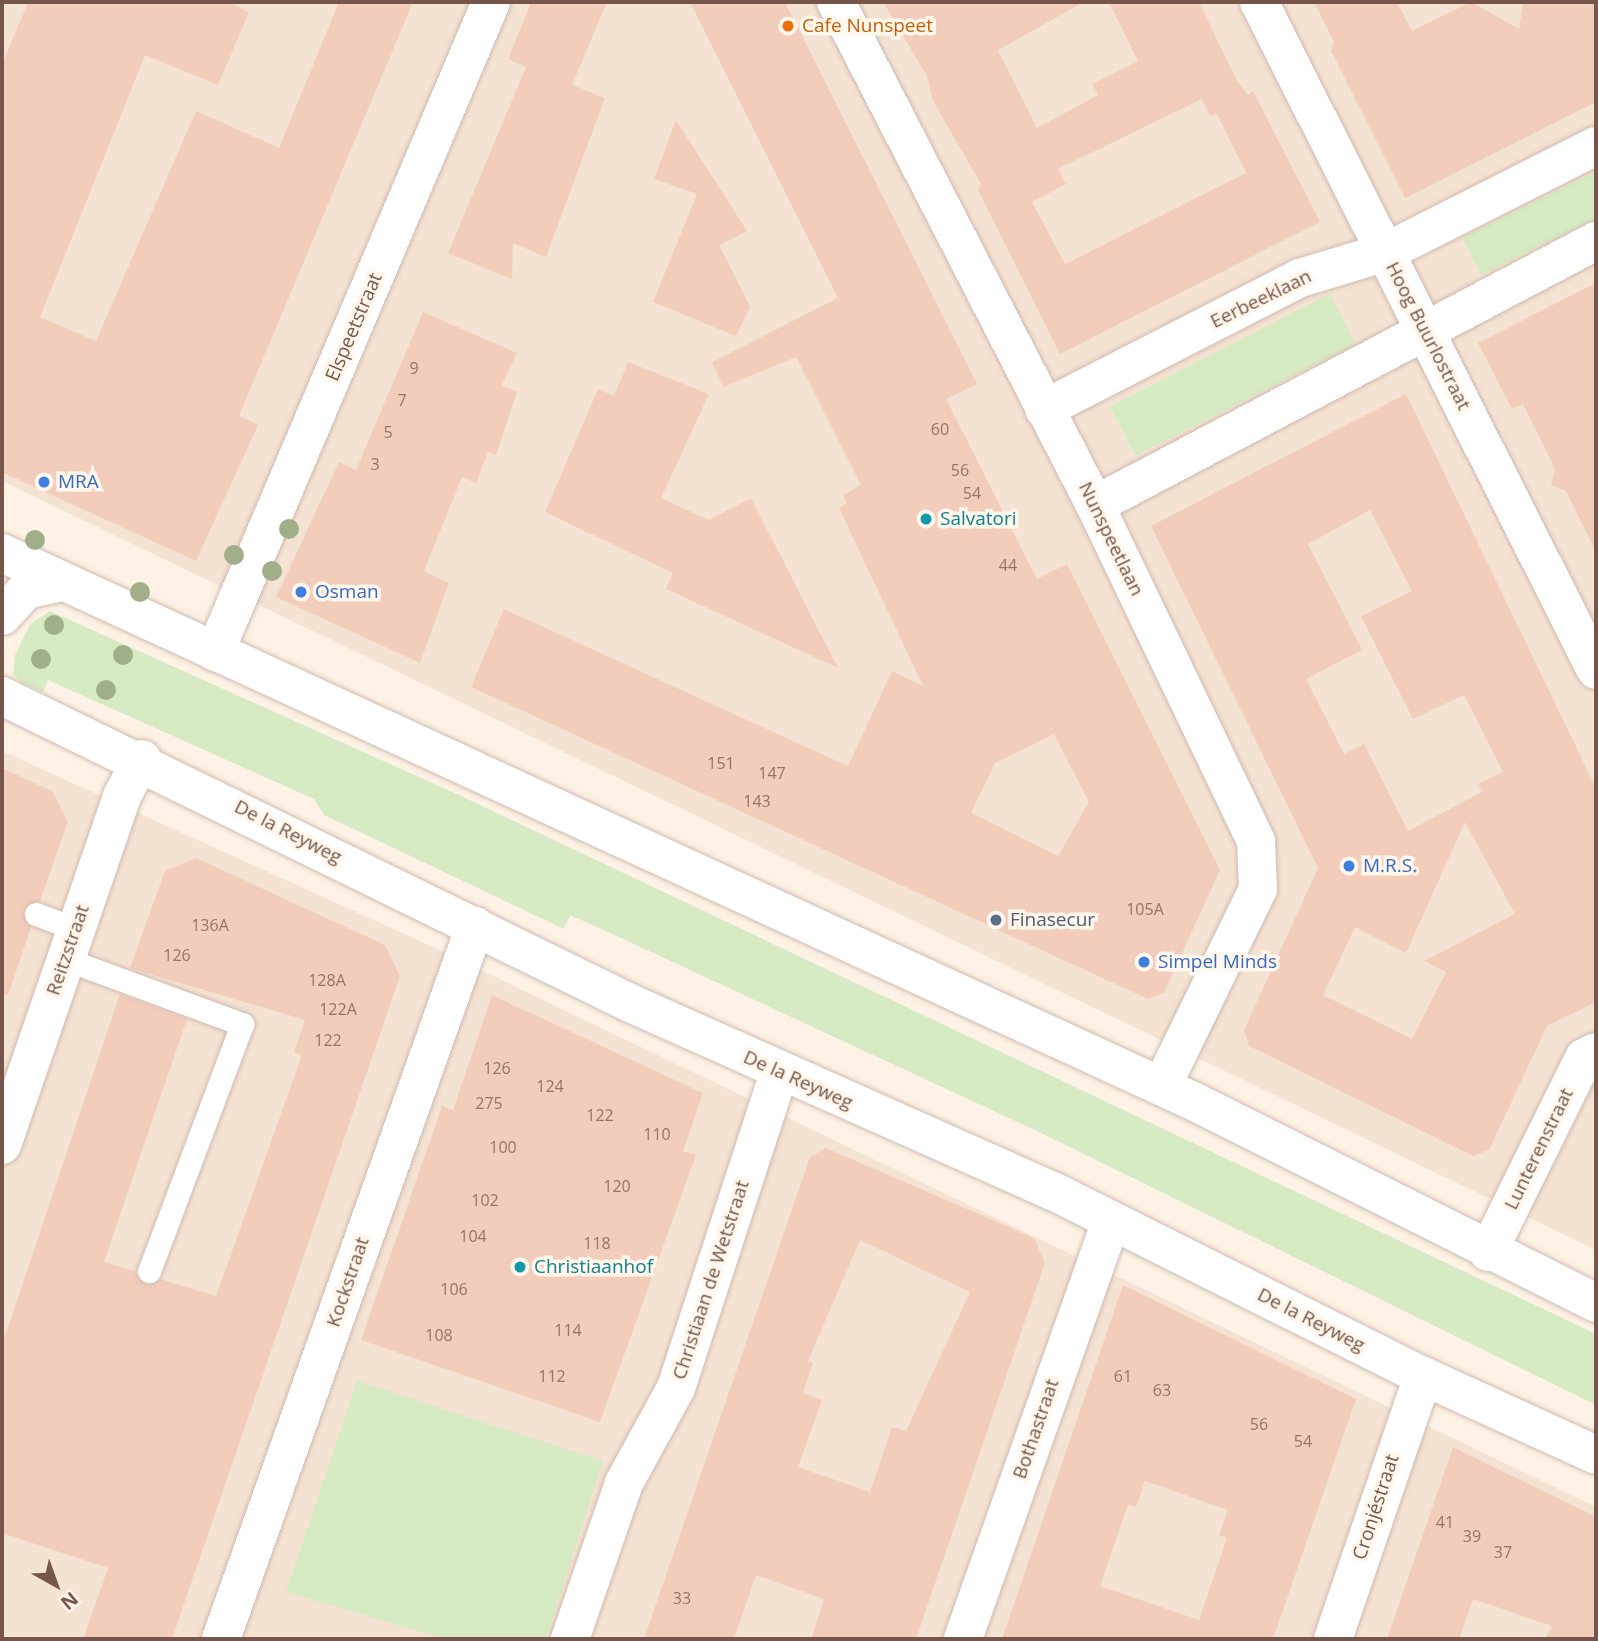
<!DOCTYPE html>
<html>
<head>
<meta charset="utf-8">
<style>
  body { margin:0 }
  #map { position:relative; width:1598px; height:1641px; overflow:hidden; background:#fdf2e5; font-family:"Open Sans",sans-serif }
  div>[style] { position:absolute }
  .residential>* { inset:0; background:#f4e3d3 }
  .green>* { inset:0; background:#d6ebc3; transform-origin:0 0 }
  .building>* { inset:0; background:#f3cdbc }
  .roads { filter:drop-shadow(0 0 2px #d1baae) drop-shadow(0 0 2px #d1baae) }
  .service>* { height:23px; margin:-11.5px; padding:0 11.5px; transform-origin:11.5px; border-radius:11.5px; background:#fff }
  .minor>* { height:38px; margin:-19px; padding:0 19px; transform-origin:19px; border-radius:19px; background:#fff }
  .tertiary>* { height:38px; margin:-19px; padding:0 19px; transform-origin:19px; border-radius:19px; background:#fff }
  .trees>* { width:20px; height:20px; margin:-10px; border-radius:50%; background:#a0ae8a }
  .dots>* { width:19px; height:19px; translate:-50% -50%; box-sizing:border-box; border:4px solid #fff6ec; border-radius:50% }
  span { translate:-50% -50%; white-space:nowrap; text-align:center; line-height:1.15; -webkit-text-stroke:7px #fff6ec; paint-order:stroke }
  .number-label { font-size:16px; color:#957466 }
  .number-label span { -webkit-text-stroke-width:0 }
  .food-label { font-size:19px; color:#c56008 }
  .left { translate:0 -50%; text-align:left }
  .street-label { font-size:19px; color:#76564a }
  .shop-label { font-size:19px; color:#366cbe }
  .culture-label { font-size:19px; color:#0d838f }
  .service-label { font-size:19px; color:#4e5e75 }
  .frame { position:absolute; inset:0; border:4px solid #76564a; pointer-events:none }
  .north { position:absolute; left:21px; top:1550px; width:70px; height:70px; -webkit-text-stroke:5px #fff6ec; paint-order:stroke; rotate:140deg; font-size:19px; font-weight:700; line-height:28px; text-align:center; color:#76564a }
  .north::after { content:''; display:block; margin:auto; width:24px; height:32px; background:#76564a; clip-path:polygon(50% 0,100% 100%,50% 72%,0 100%) }
</style>
</head>
<body>
<div id="map">
  <div class="residential">
    <i style="clip-path:polygon(2px 2px,1596px 2px,1596px 1250px,2px 481px)"></i>
    <i style="clip-path:polygon(2px 751px,431px 946px,1596px 1507px,1596px 1639px,2px 1639px)"></i>
  </div>
  <div class="green">
    <i style="clip-path:polygon(1596px 171px,1596px 218px,1481px 275px,1462px 238px)"></i>
    <i style="left:1330px;top:294px;width:56px;height:247px;rotate:63deg"></i>
    <i style="clip-path:polygon(50px 611px,459px 795px,1596px 1334px,1596px 1405px,1037px 1131px,608px 932px,570px 915px,564px 929px,324px 815px,314px 799px,48px 680px,43px 692px,21px 682px,13px 674px,15px 655px,30px 624px)"></i>
    <i style="clip-path:polygon(357px 1381px,603px 1461px,546px 1639px,446px 1639px,286px 1592px)"></i>
  </div>
  <div class="building">
    <i style="clip-path:polygon(28px 2px,227px 2px,249px 12px,218px 85px,145px 55px,40px 317px,96px 341px,196px 111px,279px 148px,339px 2px,413px 2px,239px 416px,258px 425px,196px 561px,2px 472px,2px 65px)"></i>
    <i style="clip-path:polygon(531px 2px,607px 2px,572px 85px,605px 98px,546px 257px,513px 243px,512px 279px,448px 253px,526px 67px,508px 59px)"></i>
    <i style="clip-path:polygon(evenodd,690px 2px,785px 2px,977px 384px,946px 399px,1037px 579px,1067px 564px,1220px 870px,1164px 993px,1148px 999px,471px 687px,504px 609px,848px 766px,892px 671px,923px 686px,839px 508px,847px 503px,843px 495px,861px 485px,796px 357px,723px 387px,712px 362px,838px 298px,690px 2px,1054px 734px,1089px 802px,1058px 856px,971px 813px,995px 763px,1054px 734px)"></i>
    <i style="clip-path:polygon(evenodd,883px 2px,1084px 2px,998px 50px,1037px 128px,1098px 95px,1092px 84px,1138px 61px,1109px 2px,1199px 2px,1237px 81px,1248px 95px,1253px 91px,1320px 222px,1060px 354px,978px 190px,981px 184px,933px 101px,927px 76px,883px 2px,1202px 99px,1210px 116px,1217px 114px,1246px 173px,1065px 264px,1032px 202px,1066px 184px,1058px 169px,1202px 99px)"></i>
    <i style="clip-path:polygon(1314px 2px,1397px 2px,1412px 31px,1471px 2px,1519px 29px,1523px 2px,1596px 2px,1596px 102px,1405px 198px,1331px 51px,1334px 42px)"></i>
    <i style="clip-path:polygon(676px 120px,747px 231px,719px 245px,750px 307px,736px 336px,653px 302px,697px 194px,654px 179px)"></i>
    <i style="clip-path:polygon(1596px 283px,1596px 552px,1566px 491px,1551px 485px,1555px 469px,1523px 404px,1512px 409px,1478px 343px)"></i>
    <i style="clip-path:polygon(423px 312px,517px 353px,502px 385px,517px 392px,496px 455px,488px 452px,476px 483px,462px 477px,424px 571px,449px 583px,420px 663px,276px 597px,339px 462px,356px 470px)"></i>
    <i style="clip-path:polygon(628px 362px,709px 394px,661px 498px,709px 520px,751px 498px,838px 668px,666px 589px,673px 573px,545px 512px,598px 389px,614px 396px)"></i>
    <i style="clip-path:polygon(evenodd,1406px 394px,1596px 788px,1596px 1002px,1547px 1026px,1489px 1150px,1473px 1156px,1249px 1046px,1244px 1030px,1318px 868px,1151px 526px,1406px 394px,1370px 510px,1412px 591px,1361px 616px,1413px 719px,1464px 695px,1503px 772px,1478px 784px,1482px 792px,1408px 831px,1364px 744px,1344px 754px,1306px 679px,1362px 650px,1308px 544px,1370px 510px,1406px 394px,1465px 822px,1515px 914px,1424px 961px,1446px 972px,1412px 1039px,1323px 995px,1355px 927px,1406px 953px,1465px 822px)"></i>
    <i style="clip-path:polygon(2px 768px,52px 791px,68px 822px,40px 901px,23px 910px,31px 927px,8px 995px,2px 994px)"></i>
    <i style="clip-path:polygon(196px 858px,385px 945px,400px 976px,172px 1639px,83px 1639px,108px 1568px,2px 1533px,2px 1345px,120px 994px,187px 1019px,104px 1262px,135px 1271px,145px 1284px,160px 1279px,216px 1296px,302px 1055px,294px 1052px,305px 1020px,130px 968px,165px 871px)"></i>
    <i style="clip-path:polygon(492px 995px,703px 1093px,683px 1151px,696px 1155px,600px 1422px,361px 1340px,442px 1106px,453px 1110px)"></i>
    <i style="clip-path:polygon(evenodd,826px 1148px,1034px 1238px,1045px 1263px,916px 1639px,811px 1639px,824px 1599px,756px 1575px,734px 1639px,644px 1639px,810px 1157px,826px 1148px,860px 1240px,970px 1292px,906px 1431px,892px 1427px,870px 1492px,798px 1467px,822px 1400px,803px 1393px,813px 1363px,808px 1361px,860px 1240px)"></i>
    <i style="clip-path:polygon(evenodd,1123px 1285px,1356px 1399px,1273px 1639px,1002px 1639px,1123px 1285px,1145px 1481px,1228px 1510px,1219px 1535px,1227px 1538px,1199px 1620px,1100px 1586px,1128px 1505px,1136px 1507px,1145px 1481px)"></i>
    <i style="clip-path:polygon(1453px 1447px,1596px 1517px,1596px 1639px,1545px 1639px,1552px 1626px,1473px 1599px,1459px 1639px,1387px 1639px)"></i>
  </div>
  <div class="roads">
    <div class="service">
      <i style="left:36px;top:914px;width:43px;rotate:20.6deg"></i>
      <i style="left:65px;top:959px;width:189px;rotate:20.2deg"></i>
      <i style="left:242px;top:1024px;width:264px;rotate:110.6deg"></i>
    </div>
    <div class="minor">
      <i style="left:836px;top:2px;width:566px;rotate:62.76deg"></i>
      <i style="left:1095px;top:505px;width:373px;rotate:64.4deg"></i>
      <i style="left:1256px;top:841px;width:48px;rotate:87.6deg"></i>
      <i style="left:1258px;top:889px;width:219px;rotate:116deg"></i>
      <i style="left:1259px;top:2px;width:748px;rotate:63.23deg"></i>
      <i style="left:1044px;top:409px;width:288px;rotate:-27.1deg"></i>
      <i style="left:1300px;top:278px;width:90px;rotate:-16.8deg"></i>
      <i style="left:1386px;top:252px;width:235px;rotate:-26.8deg"></i>
      <i style="left:1095px;top:505px;width:566px;rotate:-27.79deg"></i>
      <i style="left:2px;top:616px;width:35px;rotate:-47deg"></i>
      <i style="left:26px;top:590px;width:35px;rotate:-13deg"></i>
      <i style="left:215px;top:652px;width:706px;rotate:-66.99deg"></i>
      <i style="left:2px;top:1145px;width:369px;rotate:-71deg"></i>
      <i style="left:122px;top:796px;width:42px;rotate:-61.6deg"></i>
      <i style="left:1488px;top:1252px;width:216px;rotate:-63.7deg"></i>
      <i style="left:1584px;top:1058px;width:13px;rotate:-27deg"></i>
      <i style="left:221px;top:1639px;width:757px;rotate:-70.39deg"></i>
      <i style="left:570px;top:1639px;width:165px;rotate:-70.9deg"></i>
      <i style="left:624px;top:1483px;width:108px;rotate:-61.3deg"></i>
      <i style="left:676px;top:1388px;width:331px;rotate:-71.9deg"></i>
      <i style="left:963px;top:1639px;width:444px;rotate:-70.5deg"></i>
      <i style="left:1333px;top:1639px;width:278px;rotate:-71.1deg"></i>
    </div>
    <div class="tertiary">
      <i style="left:2px;top:553px;width:1311px;rotate:24.71deg"></i>
      <i style="left:1193px;top:1101px;width:451px;rotate:26.6deg"></i>
      <i style="left:2px;top:696px;width:699px;rotate:26.05deg"></i>
      <i style="left:630px;top:1003px;width:463px;rotate:24deg"></i>
      <i style="left:1053px;top:1191px;width:414px;rotate:26.6deg"></i>
      <i style="left:1423px;top:1376px;width:190px;rotate:24.5deg"></i>
    </div>
  </div>
  <div class="trees">
    <i style="left:289px;top:529px"></i>
    <i style="left:35px;top:540px"></i>
    <i style="left:234px;top:555px"></i>
    <i style="left:272px;top:571px"></i>
    <i style="left:140px;top:592px"></i>
    <i style="left:54px;top:625px"></i>
    <i style="left:123px;top:655px"></i>
    <i style="left:41px;top:659px"></i>
    <i style="left:106px;top:690px"></i>
  </div>
  <div class="dots">
    <i style="left:788px;top:26px;background:#e8710a"></i>
    <i style="left:44px;top:482px;background:#3f7fe0"></i>
    <i style="left:926px;top:519px;background:#0f9aa8"></i>
    <i style="left:301px;top:592px;background:#3f7fe0"></i>
    <i style="left:1349px;top:866px;background:#3f7fe0"></i>
    <i style="left:996px;top:920px;background:#5c6f8a"></i>
    <i style="left:1144px;top:962px;background:#3f7fe0"></i>
    <i style="left:520px;top:1267px;background:#0f9aa8"></i>
  </div>
  <div class="number-label">
    <span style="left:414px;top:368px">9</span>
    <span style="left:402px;top:400px">7</span>
    <span style="left:940px;top:429px">60</span>
    <span style="left:388px;top:432px">5</span>
    <span style="left:375px;top:464px">3</span>
    <span style="left:960px;top:470px">56</span>
    <span style="left:972px;top:493px">54</span>
    <span style="left:1008px;top:565px">44</span>
    <span style="left:721px;top:763px">151</span>
    <span style="left:772px;top:773px">147</span>
    <span style="left:757px;top:801px">143</span>
    <span style="left:1145px;top:909px">105A</span>
    <span style="left:210px;top:925px">136A</span>
    <span style="left:177px;top:955px">126</span>
    <span style="left:327px;top:980px">128A</span>
    <span style="left:338px;top:1009px">122A</span>
    <span style="left:328px;top:1040px">122</span>
    <span style="left:497px;top:1068px">126</span>
    <span style="left:550px;top:1086px">124</span>
    <span style="left:489px;top:1103px">275</span>
    <span style="left:600px;top:1115px">122</span>
    <span style="left:657px;top:1134px">110</span>
    <span style="left:503px;top:1147px">100</span>
    <span style="left:617px;top:1186px">120</span>
    <span style="left:485px;top:1200px">102</span>
    <span style="left:473px;top:1236px">104</span>
    <span style="left:597px;top:1243px">118</span>
    <span style="left:454px;top:1289px">106</span>
    <span style="left:568px;top:1330px">114</span>
    <span style="left:439px;top:1335px">108</span>
    <span style="left:552px;top:1376px">112</span>
    <span style="left:1123px;top:1376px">61</span>
    <span style="left:1162px;top:1390px">63</span>
    <span style="left:1259px;top:1424px">56</span>
    <span style="left:1303px;top:1441px">54</span>
    <span style="left:1445px;top:1522px">41</span>
    <span style="left:1472px;top:1536px">39</span>
    <span style="left:1503px;top:1552px">37</span>
    <span style="left:682px;top:1598px">33</span>
  </div>
  <div class="food-label">
    <span class="left" style="left:802px;top:26px">Cafe Nunspeet</span>
  </div>
  <div class="street-label">
    <span style="left:1261px;top:299px;rotate:-26deg">Eerbeeklaan</span>
    <span style="left:354px;top:327px;rotate:-67deg">Elspeetstraat</span>
    <span style="left:1428px;top:336px;rotate:63deg">Hoog Buurlostraat</span>
    <span style="left:1111px;top:539px;rotate:64deg">Nunspeetlaan</span>
    <span style="left:288px;top:832px;rotate:27deg">De la Reyweg</span>
    <span style="left:68px;top:950px;rotate:-71deg">Reitzstraat</span>
    <span style="left:798px;top:1080px;rotate:24deg">De la Reyweg</span>
    <span style="left:1539px;top:1149px;rotate:-64deg">Lunterenstraat</span>
    <span style="left:711px;top:1280px;rotate:-72deg">Christiaan de Wetstraat</span>
    <span style="left:348px;top:1282px;rotate:-71deg">Kockstraat</span>
    <span style="left:1311px;top:1320px;rotate:27deg">De la Reyweg</span>
    <span style="left:1036px;top:1429px;rotate:-71deg">Bothastraat</span>
    <span style="left:1376px;top:1507px;rotate:-72deg">Cronjéstraat</span>
  </div>
  <div class="shop-label">
    <span class="left" style="left:58px;top:482px">MRA</span>
    <span class="left" style="left:315px;top:592px">Osman</span>
    <span class="left" style="left:1363px;top:866px">M.R.S.</span>
    <span class="left" style="left:1158px;top:962px">Simpel Minds</span>
  </div>
  <div class="culture-label">
    <span class="left" style="left:940px;top:519px">Salvatori</span>
    <span class="left" style="left:534px;top:1267px">Christiaanhof</span>
  </div>
  <div class="service-label">
    <span class="left" style="left:1010px;top:920px">Finasecur</span>
  </div>
  <div class="frame"></div>
  <div class="north">N</div>
</div>
</body>
</html>
